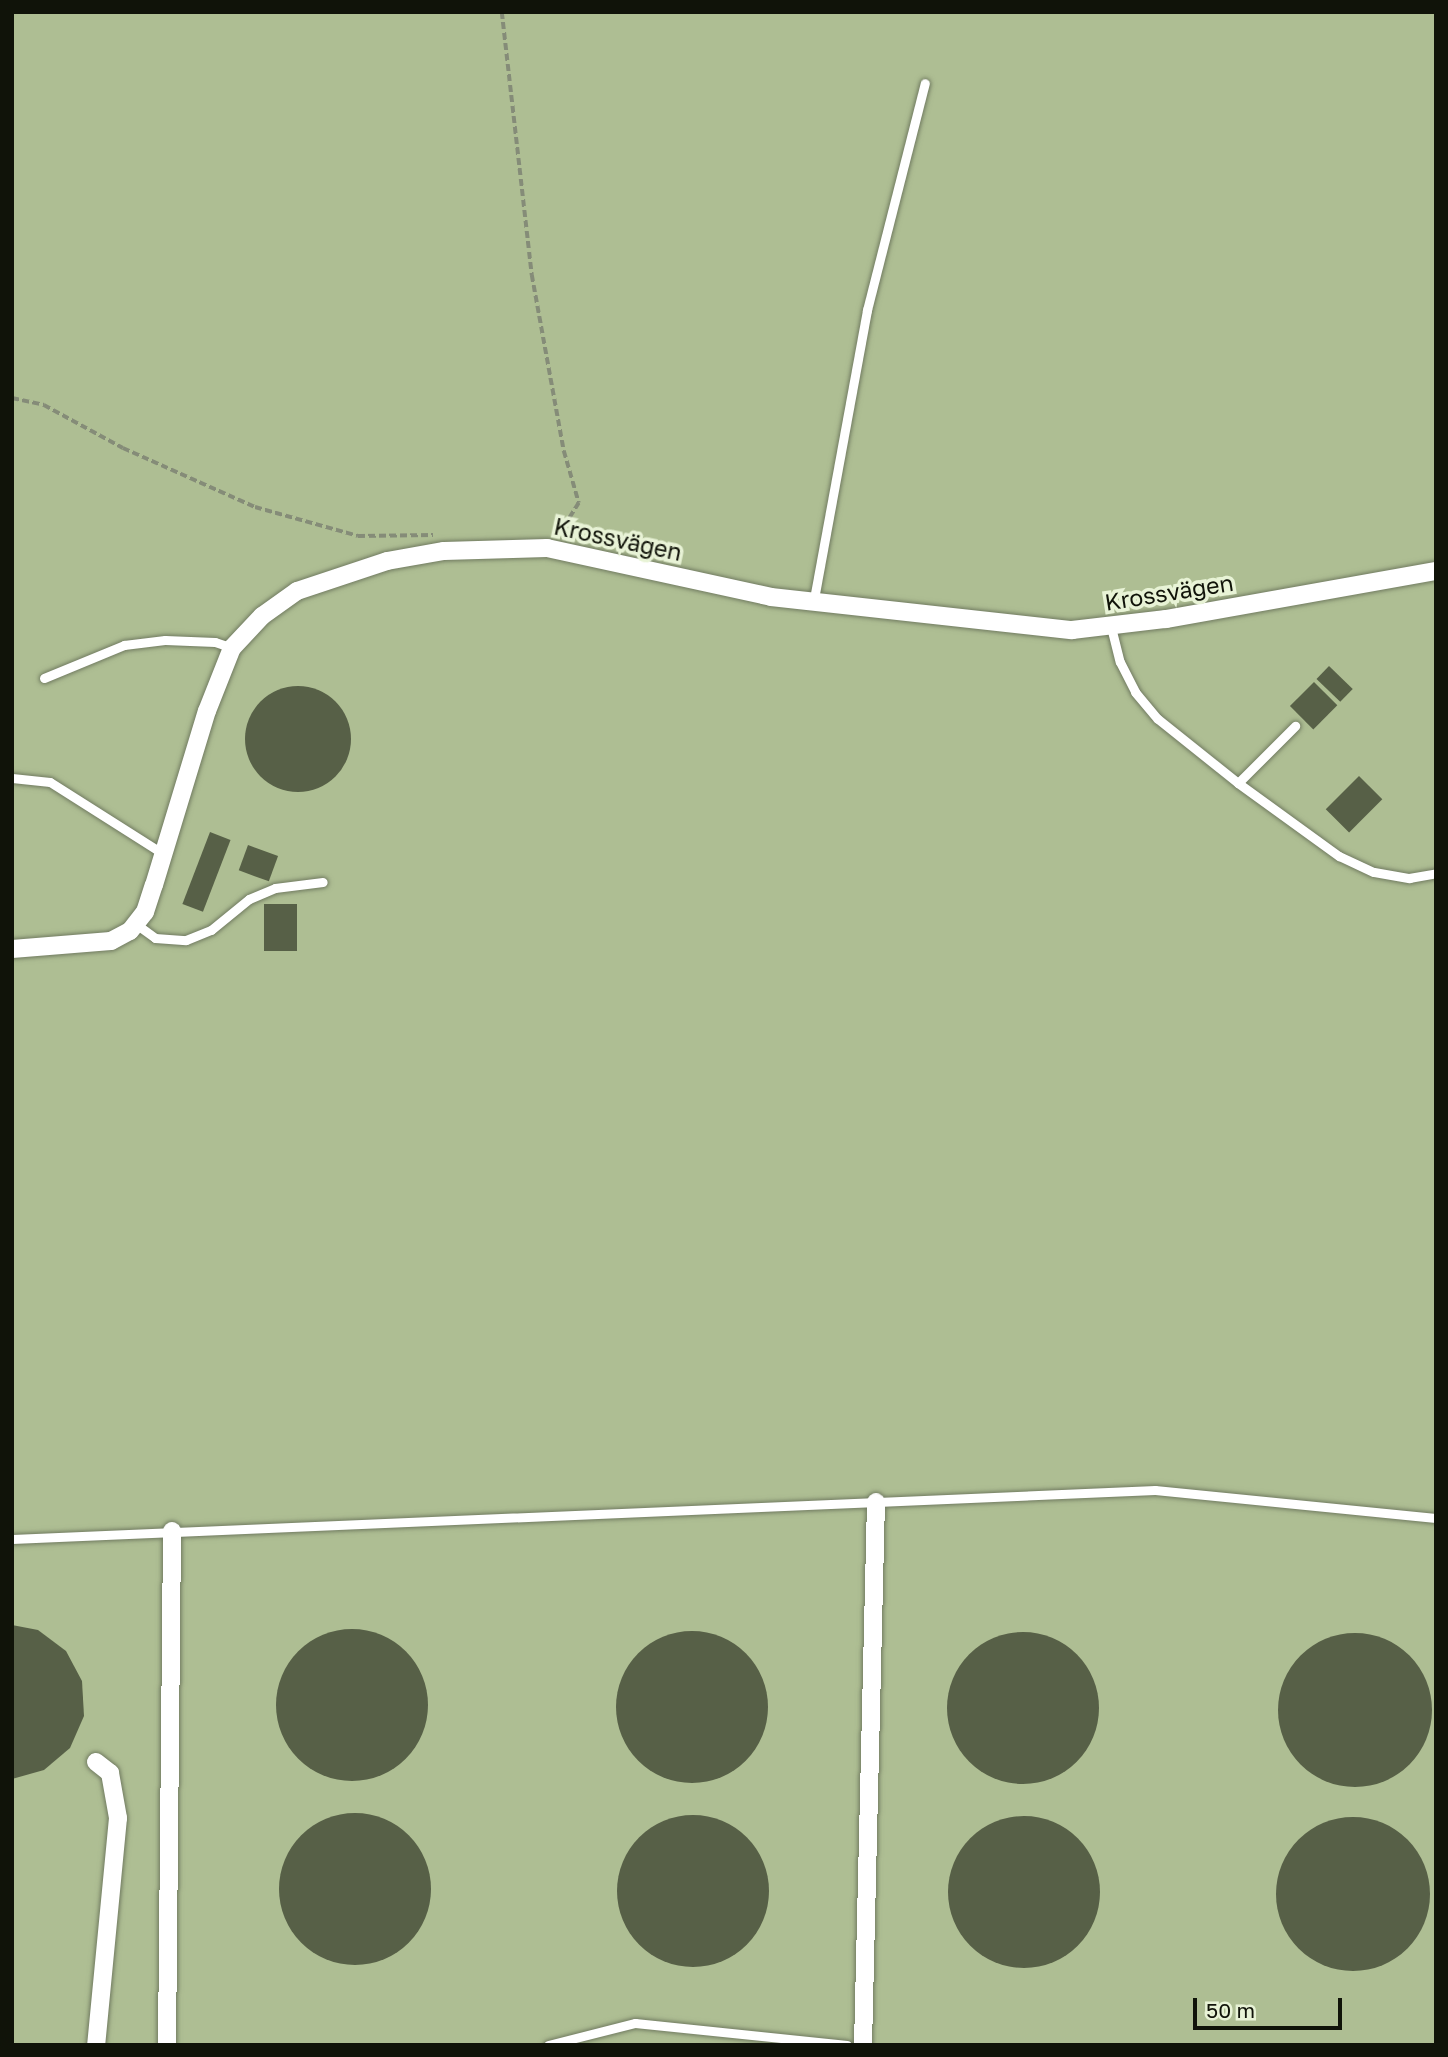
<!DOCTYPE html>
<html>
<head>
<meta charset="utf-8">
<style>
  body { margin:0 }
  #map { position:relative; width:1448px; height:2057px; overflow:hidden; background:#e8f3d6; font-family:"Golos Text",sans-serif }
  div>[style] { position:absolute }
  .water>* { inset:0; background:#aebe93; transform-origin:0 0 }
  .building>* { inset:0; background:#576047; transform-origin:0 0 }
  .round { border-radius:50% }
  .path>* { height:3.5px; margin-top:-1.75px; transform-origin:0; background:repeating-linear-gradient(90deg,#858c78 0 7px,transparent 0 10.5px) }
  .roads { filter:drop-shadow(0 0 2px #717b61) drop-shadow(0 0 2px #717b61) }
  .lane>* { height:9px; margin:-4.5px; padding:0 4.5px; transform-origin:4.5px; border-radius:4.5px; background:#fff }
  .street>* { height:18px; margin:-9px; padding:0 9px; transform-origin:9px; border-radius:9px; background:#fff }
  span { translate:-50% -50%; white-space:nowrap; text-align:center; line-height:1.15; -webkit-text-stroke:7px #e8f3d6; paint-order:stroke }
  .street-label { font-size:23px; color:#101309 }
  .frame { position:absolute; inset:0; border:14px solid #101309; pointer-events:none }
  .scale { position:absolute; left:1193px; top:1998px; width:149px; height:32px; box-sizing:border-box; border:4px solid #101309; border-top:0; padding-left:9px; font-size:21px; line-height:24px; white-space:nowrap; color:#101309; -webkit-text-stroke:5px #e8f3d6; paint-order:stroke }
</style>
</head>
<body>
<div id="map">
  <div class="water">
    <i style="left:12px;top:12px;width:1424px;height:2033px"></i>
  </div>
  <div class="building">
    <i style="left:1329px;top:666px;width:33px;height:18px;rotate:44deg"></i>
    <i style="left:1314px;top:682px;width:33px;height:34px;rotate:45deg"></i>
    <i class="round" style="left:245px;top:686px;width:106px;height:106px"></i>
    <i style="left:1359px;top:776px;width:33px;height:47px;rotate:45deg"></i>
    <i style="left:210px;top:832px;width:22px;height:77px;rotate:21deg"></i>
    <i style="left:248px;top:845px;width:32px;height:27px;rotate:20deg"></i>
    <i style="left:264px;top:904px;width:33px;height:47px"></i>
    <i style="clip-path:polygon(12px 1625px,38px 1630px,66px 1651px,82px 1681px,84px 1716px,70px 1748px,44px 1770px,12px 1779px)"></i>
    <i class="round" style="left:276px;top:1629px;width:152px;height:152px"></i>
    <i class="round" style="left:616px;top:1631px;width:152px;height:152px"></i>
    <i class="round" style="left:947px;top:1632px;width:152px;height:152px"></i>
    <i class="round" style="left:1278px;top:1633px;width:154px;height:154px"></i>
    <i class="round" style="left:279px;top:1813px;width:152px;height:152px"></i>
    <i class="round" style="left:617px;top:1815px;width:152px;height:152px"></i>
    <i class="round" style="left:948px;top:1816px;width:152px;height:152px"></i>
    <i class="round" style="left:1276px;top:1817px;width:154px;height:154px"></i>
  </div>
  <div class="path">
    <i style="left:502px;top:12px;width:265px;rotate:83.5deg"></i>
    <i style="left:532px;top:275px;width:179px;rotate:79.7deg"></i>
    <i style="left:564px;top:451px;width:54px;rotate:73.9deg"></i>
    <i style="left:579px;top:503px;width:36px;rotate:122deg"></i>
    <i style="left:12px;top:398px;width:33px;rotate:12deg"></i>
    <i style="left:44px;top:405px;width:90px;rotate:28.6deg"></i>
    <i style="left:123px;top:448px;width:145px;rotate:24.1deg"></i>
    <i style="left:255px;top:507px;width:107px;rotate:15.7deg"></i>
    <i style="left:358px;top:536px;width:75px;rotate:-0.8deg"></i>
  </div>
  <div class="roads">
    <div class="lane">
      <i style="left:814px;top:599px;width:294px;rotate:-79.6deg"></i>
      <i style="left:867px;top:310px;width:234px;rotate:-75.7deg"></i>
      <i style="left:1111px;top:627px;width:36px;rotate:76deg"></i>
      <i style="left:1120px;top:662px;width:34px;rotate:63deg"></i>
      <i style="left:1135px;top:692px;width:35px;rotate:50deg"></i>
      <i style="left:1158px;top:719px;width:102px;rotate:38.7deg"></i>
      <i style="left:1238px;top:783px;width:125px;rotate:35.9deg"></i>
      <i style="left:1339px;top:856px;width:38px;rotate:25deg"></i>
      <i style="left:1374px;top:872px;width:36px;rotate:10deg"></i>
      <i style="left:1409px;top:878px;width:27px;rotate:-10deg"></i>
      <i style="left:44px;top:678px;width:87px;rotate:-22.4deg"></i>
      <i style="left:124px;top:645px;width:41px;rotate:-7deg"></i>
      <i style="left:165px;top:640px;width:50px;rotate:2.3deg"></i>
      <i style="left:215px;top:642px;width:18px;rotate:19deg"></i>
      <i style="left:12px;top:778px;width:38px;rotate:6deg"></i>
      <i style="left:50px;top:782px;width:133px;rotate:32.4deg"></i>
      <i style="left:1238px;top:783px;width:81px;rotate:-45deg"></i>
      <i style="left:136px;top:924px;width:24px;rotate:36deg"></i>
      <i style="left:155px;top:938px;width:31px;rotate:4deg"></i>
      <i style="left:186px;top:940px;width:27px;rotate:-22deg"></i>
      <i style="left:211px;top:930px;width:49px;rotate:-39.2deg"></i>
      <i style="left:249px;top:899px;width:28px;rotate:-23deg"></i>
      <i style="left:275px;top:888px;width:48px;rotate:-7.1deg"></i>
      <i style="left:12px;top:1539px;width:1144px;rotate:-2.45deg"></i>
      <i style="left:1155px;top:1490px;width:282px;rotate:5.7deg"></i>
      <i style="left:548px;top:2045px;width:90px;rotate:-14.2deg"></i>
      <i style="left:635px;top:2023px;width:213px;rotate:5.9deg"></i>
    </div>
    <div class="street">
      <i style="left:12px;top:949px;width:99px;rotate:-4.6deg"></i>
      <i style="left:111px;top:941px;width:21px;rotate:-28deg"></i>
      <i style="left:130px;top:931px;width:24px;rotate:-52deg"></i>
      <i style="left:145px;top:912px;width:28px;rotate:-72deg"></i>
      <i style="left:154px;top:885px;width:182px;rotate:-73.1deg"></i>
      <i style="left:207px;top:711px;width:68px;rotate:-68.4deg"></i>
      <i style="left:232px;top:648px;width:44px;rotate:-46.8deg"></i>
      <i style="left:262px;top:616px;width:43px;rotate:-35.5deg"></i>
      <i style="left:297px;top:591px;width:95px;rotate:-18.4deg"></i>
      <i style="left:387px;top:561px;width:58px;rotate:-10deg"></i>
      <i style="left:444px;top:551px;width:103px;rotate:-1.7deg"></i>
      <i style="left:547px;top:548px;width:229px;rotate:12.3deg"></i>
      <i style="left:771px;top:597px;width:303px;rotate:6.3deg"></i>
      <i style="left:1072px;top:630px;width:95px;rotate:-6.7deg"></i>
      <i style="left:1166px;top:619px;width:274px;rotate:-10.1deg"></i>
      <i style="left:96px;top:1762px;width:18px;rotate:38deg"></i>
      <i style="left:110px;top:1773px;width:46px;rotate:79.9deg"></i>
      <i style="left:118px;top:1818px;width:228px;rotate:95.5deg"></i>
      <i style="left:167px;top:2045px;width:514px;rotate:-89.44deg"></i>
      <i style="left:863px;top:2045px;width:543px;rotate:-88.63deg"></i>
    </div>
  </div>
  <div class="street-label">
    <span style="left:618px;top:539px;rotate:12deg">Krossvägen</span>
    <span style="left:1169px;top:592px;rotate:-9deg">Krossvägen</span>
  </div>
  <div class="frame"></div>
  <div class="scale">50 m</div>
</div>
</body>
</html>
